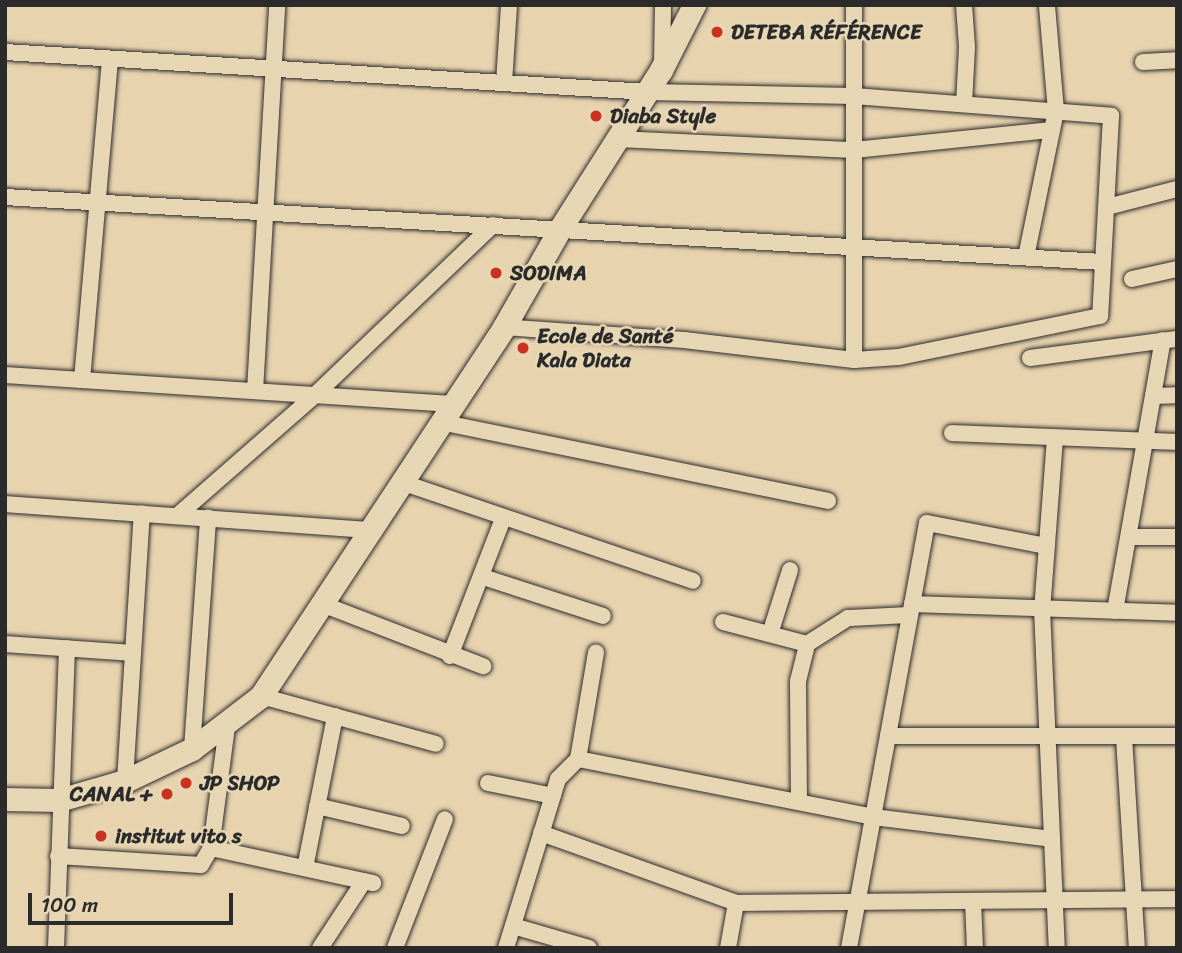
<!DOCTYPE html>
<html>
<head>
<meta charset="utf-8">
<style>
  body { margin:0 }
  #map { position:relative; width:1182px; height:953px; overflow:hidden; background:#e8d3af; font-family:Sriracha,sans-serif }
  div>[style] { position:absolute }
  .roads { filter:drop-shadow(0 0 2px #2b2b2b) drop-shadow(0 0 2px #2b2b2b) }
  .minor>* { height:16px; margin:-8px; padding:0 8px; transform-origin:8px; border-radius:8px; background:#e7d6b3 }
  .secondary>* { height:23px; margin:-11.5px; padding:0 11.5px; transform-origin:11.5px; border-radius:11.5px; background:#e7d6b3 }
  .dots>* { width:19px; height:19px; translate:-50% -50%; box-sizing:border-box; border:4px solid #e7d6b3; border-radius:50% }
  span { translate:-50% -50%; white-space:nowrap; text-align:center; line-height:1.15; -webkit-text-stroke:5px #e7d6b3; paint-order:stroke }
  .poi-label { font-size:21px; color:#2b2b2b; font-weight:700 }
  .left { translate:0 -50%; text-align:left }
  .right { translate:-100% -50%; text-align:right }
  .frame { position:absolute; inset:0; border:7px solid #2b2b2b; pointer-events:none }
  .scale { position:absolute; left:28px; top:893px; width:205px; height:32px; box-sizing:border-box; border:4px solid #2b2b2b; border-top:0; padding-left:9px; font-size:21px; line-height:24px; white-space:nowrap; color:#2b2b2b; -webkit-text-stroke:5px #e7d6b3; paint-order:stroke }
</style>
</head>
<body>
<div id="map">
  <div class="roads">
    <div class="minor">
      <i style="left:964px;top:5px;width:42px;rotate:85.9deg"></i>
      <i style="left:967px;top:47px;width:57px;rotate:93deg"></i>
      <i style="left:5px;top:52px;width:644px;rotate:3.56deg"></i>
      <i style="left:648px;top:92px;width:206px;rotate:1.1deg"></i>
      <i style="left:854px;top:96px;width:258px;rotate:4.4deg"></i>
      <i style="left:1111px;top:116px;width:200px;rotate:93.1deg"></i>
      <i style="left:1100px;top:316px;width:206px;rotate:168.5deg"></i>
      <i style="left:898px;top:357px;width:44px;rotate:176.1deg"></i>
      <i style="left:854px;top:360px;width:171px;rotate:-173.3deg"></i>
      <i style="left:684px;top:340px;width:180px;rotate:-175.9deg"></i>
      <i style="left:1143px;top:62px;width:34px;rotate:-3deg"></i>
      <i style="left:662px;top:64px;width:59px;rotate:-89deg"></i>
      <i style="left:504px;top:83px;width:78px;rotate:-86.3deg"></i>
      <i style="left:618px;top:139px;width:236px;rotate:2.7deg"></i>
      <i style="left:854px;top:150px;width:199px;rotate:-5.8deg"></i>
      <i style="left:5px;top:197px;width:1100px;rotate:3.39deg"></i>
      <i style="left:1107px;top:207px;width:72px;rotate:-14.4deg"></i>
      <i style="left:1026px;top:257px;width:149px;rotate:-78.4deg"></i>
      <i style="left:1056px;top:111px;width:106px;rotate:-94.9deg"></i>
      <i style="left:1132px;top:279px;width:46px;rotate:-12.5deg"></i>
      <i style="left:1030px;top:358px;width:148px;rotate:-7.4deg"></i>
      <i style="left:854px;top:360px;width:355px;rotate:-90deg"></i>
      <i style="left:5px;top:375px;width:448px;rotate:3.7deg"></i>
      <i style="left:82px;top:380px;width:322px;rotate:-85deg"></i>
      <i style="left:255px;top:391px;width:387px;rotate:-86.7deg"></i>
      <i style="left:1153px;top:396px;width:24px;rotate:-2deg"></i>
      <i style="left:440px;top:422px;width:396px;rotate:11.5deg"></i>
      <i style="left:952px;top:433px;width:225px;rotate:2.3deg"></i>
      <i style="left:1055px;top:438px;width:171px;rotate:94.3deg"></i>
      <i style="left:1042px;top:609px;width:339px;rotate:87.5deg"></i>
      <i style="left:401px;top:482px;width:308px;rotate:18.7deg"></i>
      <i style="left:5px;top:504px;width:367px;rotate:4.1deg"></i>
      <i style="left:177px;top:516px;width:184px;rotate:-41.2deg"></i>
      <i style="left:315px;top:395px;width:246px;rotate:-43.7deg"></i>
      <i style="left:1129px;top:537px;width:48px"></i>
      <i style="left:483px;top:577px;width:126px;rotate:18deg"></i>
      <i style="left:322px;top:604px;width:173px;rotate:21.1deg"></i>
      <i style="left:912px;top:604px;width:265px;rotate:1.9deg"></i>
      <i style="left:1115px;top:611px;width:275px;rotate:-80deg"></i>
      <i style="left:723px;top:622px;width:87px;rotate:14.7deg"></i>
      <i style="left:770px;top:634px;width:67px;rotate:-72.6deg"></i>
      <i style="left:5px;top:644px;width:128px;rotate:4deg"></i>
      <i style="left:450px;top:656px;width:147px;rotate:-68.9deg"></i>
      <i style="left:261px;top:696px;width:181px;rotate:15.3deg"></i>
      <i style="left:888px;top:736px;width:289px"></i>
      <i style="left:1124px;top:737px;width:211px;rotate:86.5deg"></i>
      <i style="left:192px;top:749px;width:232px;rotate:-86deg"></i>
      <i style="left:578px;top:759px;width:108px;rotate:-80.4deg"></i>
      <i style="left:125px;top:781px;width:268px;rotate:-86.4deg"></i>
      <i style="left:488px;top:783px;width:66px;rotate:11.3deg"></i>
      <i style="left:799px;top:802px;width:121px;rotate:-90.5deg"></i>
      <i style="left:798px;top:681px;width:38px;rotate:-76deg"></i>
      <i style="left:807px;top:644px;width:49px;rotate:-32.4deg"></i>
      <i style="left:848px;top:618px;width:62px;rotate:-2.8deg"></i>
      <i style="left:317px;top:806px;width:87px;rotate:13.2deg"></i>
      <i style="left:541px;top:833px;width:207px;rotate:19.7deg"></i>
      <i style="left:736px;top:903px;width:441px;rotate:-0.5deg"></i>
      <i style="left:211px;top:848px;width:166px;rotate:12.2deg"></i>
      <i style="left:58px;top:856px;width:143px;rotate:3.6deg"></i>
      <i style="left:201px;top:865px;width:20px;rotate:-60deg"></i>
      <i style="left:211px;top:848px;width:123px;rotate:-82.5deg"></i>
      <i style="left:305px;top:868px;width:155px;rotate:-78.8deg"></i>
      <i style="left:973px;top:901px;width:47px;rotate:87.6deg"></i>
      <i style="left:513px;top:926px;width:79px;rotate:16.1deg"></i>
      <i style="left:56px;top:948px;width:300px;rotate:-87.9deg"></i>
      <i style="left:320px;top:948px;width:80px;rotate:-56.7deg"></i>
      <i style="left:395px;top:948px;width:138px;rotate:-68.8deg"></i>
      <i style="left:506px;top:948px;width:177px;rotate:-72.9deg"></i>
      <i style="left:558px;top:779px;width:28px;rotate:-45deg"></i>
      <i style="left:578px;top:759px;width:301px;rotate:11.1deg"></i>
      <i style="left:873px;top:817px;width:180px;rotate:7deg"></i>
      <i style="left:728px;top:948px;width:46px;rotate:-79.9deg"></i>
      <i style="left:849px;top:948px;width:432px;rotate:-79.6deg"></i>
      <i style="left:927px;top:523px;width:122px;rotate:10.9deg"></i>
    </div>
    <div class="secondary">
      <i style="left:5px;top:799px;width:54px;rotate:1.1deg"></i>
      <i style="left:59px;top:800px;width:69px;rotate:-16.1deg"></i>
      <i style="left:125px;top:781px;width:74px;rotate:-25.5deg"></i>
      <i style="left:192px;top:749px;width:87px;rotate:-37.5deg"></i>
      <i style="left:261px;top:696px;width:442px;rotate:-56.6deg"></i>
      <i style="left:504px;top:327px;width:113px;rotate:-60.3deg"></i>
      <i style="left:560px;top:229px;width:188px;rotate:-57.6deg"></i>
      <i style="left:661px;top:70px;width:73px;rotate:-63.1deg"></i>
    </div>
  </div>
  <div class="dots">
    <i style="left:717px;top:32px;background:#c8321e"></i>
    <i style="left:596px;top:116px;background:#c8321e"></i>
    <i style="left:496px;top:273px;background:#c8321e"></i>
    <i style="left:523px;top:348px;background:#c8321e"></i>
    <i style="left:186px;top:783px;background:#c8321e"></i>
    <i style="left:167px;top:794px;background:#c8321e"></i>
    <i style="left:101px;top:836px;background:#c8321e"></i>
  </div>
  <div class="poi-label">
    <span class="left" style="left:731px;top:32px">DETEBA RÉFÉRENCE</span>
    <span class="left" style="left:610px;top:116px">Diaba Style</span>
    <span class="left" style="left:510px;top:273px">SODIMA</span>
    <span class="left" style="left:537px;top:348px">Ecole de Santé<br>Kala Diata</span>
    <span class="left" style="left:200px;top:783px">JP SHOP</span>
    <span class="right" style="left:153px;top:794px">CANAL +</span>
    <span class="left" style="left:115px;top:836px">institut vito s</span>
  </div>
  <div class="frame"></div>
  <div class="scale">100 m</div>
</div>
</body>
</html>
